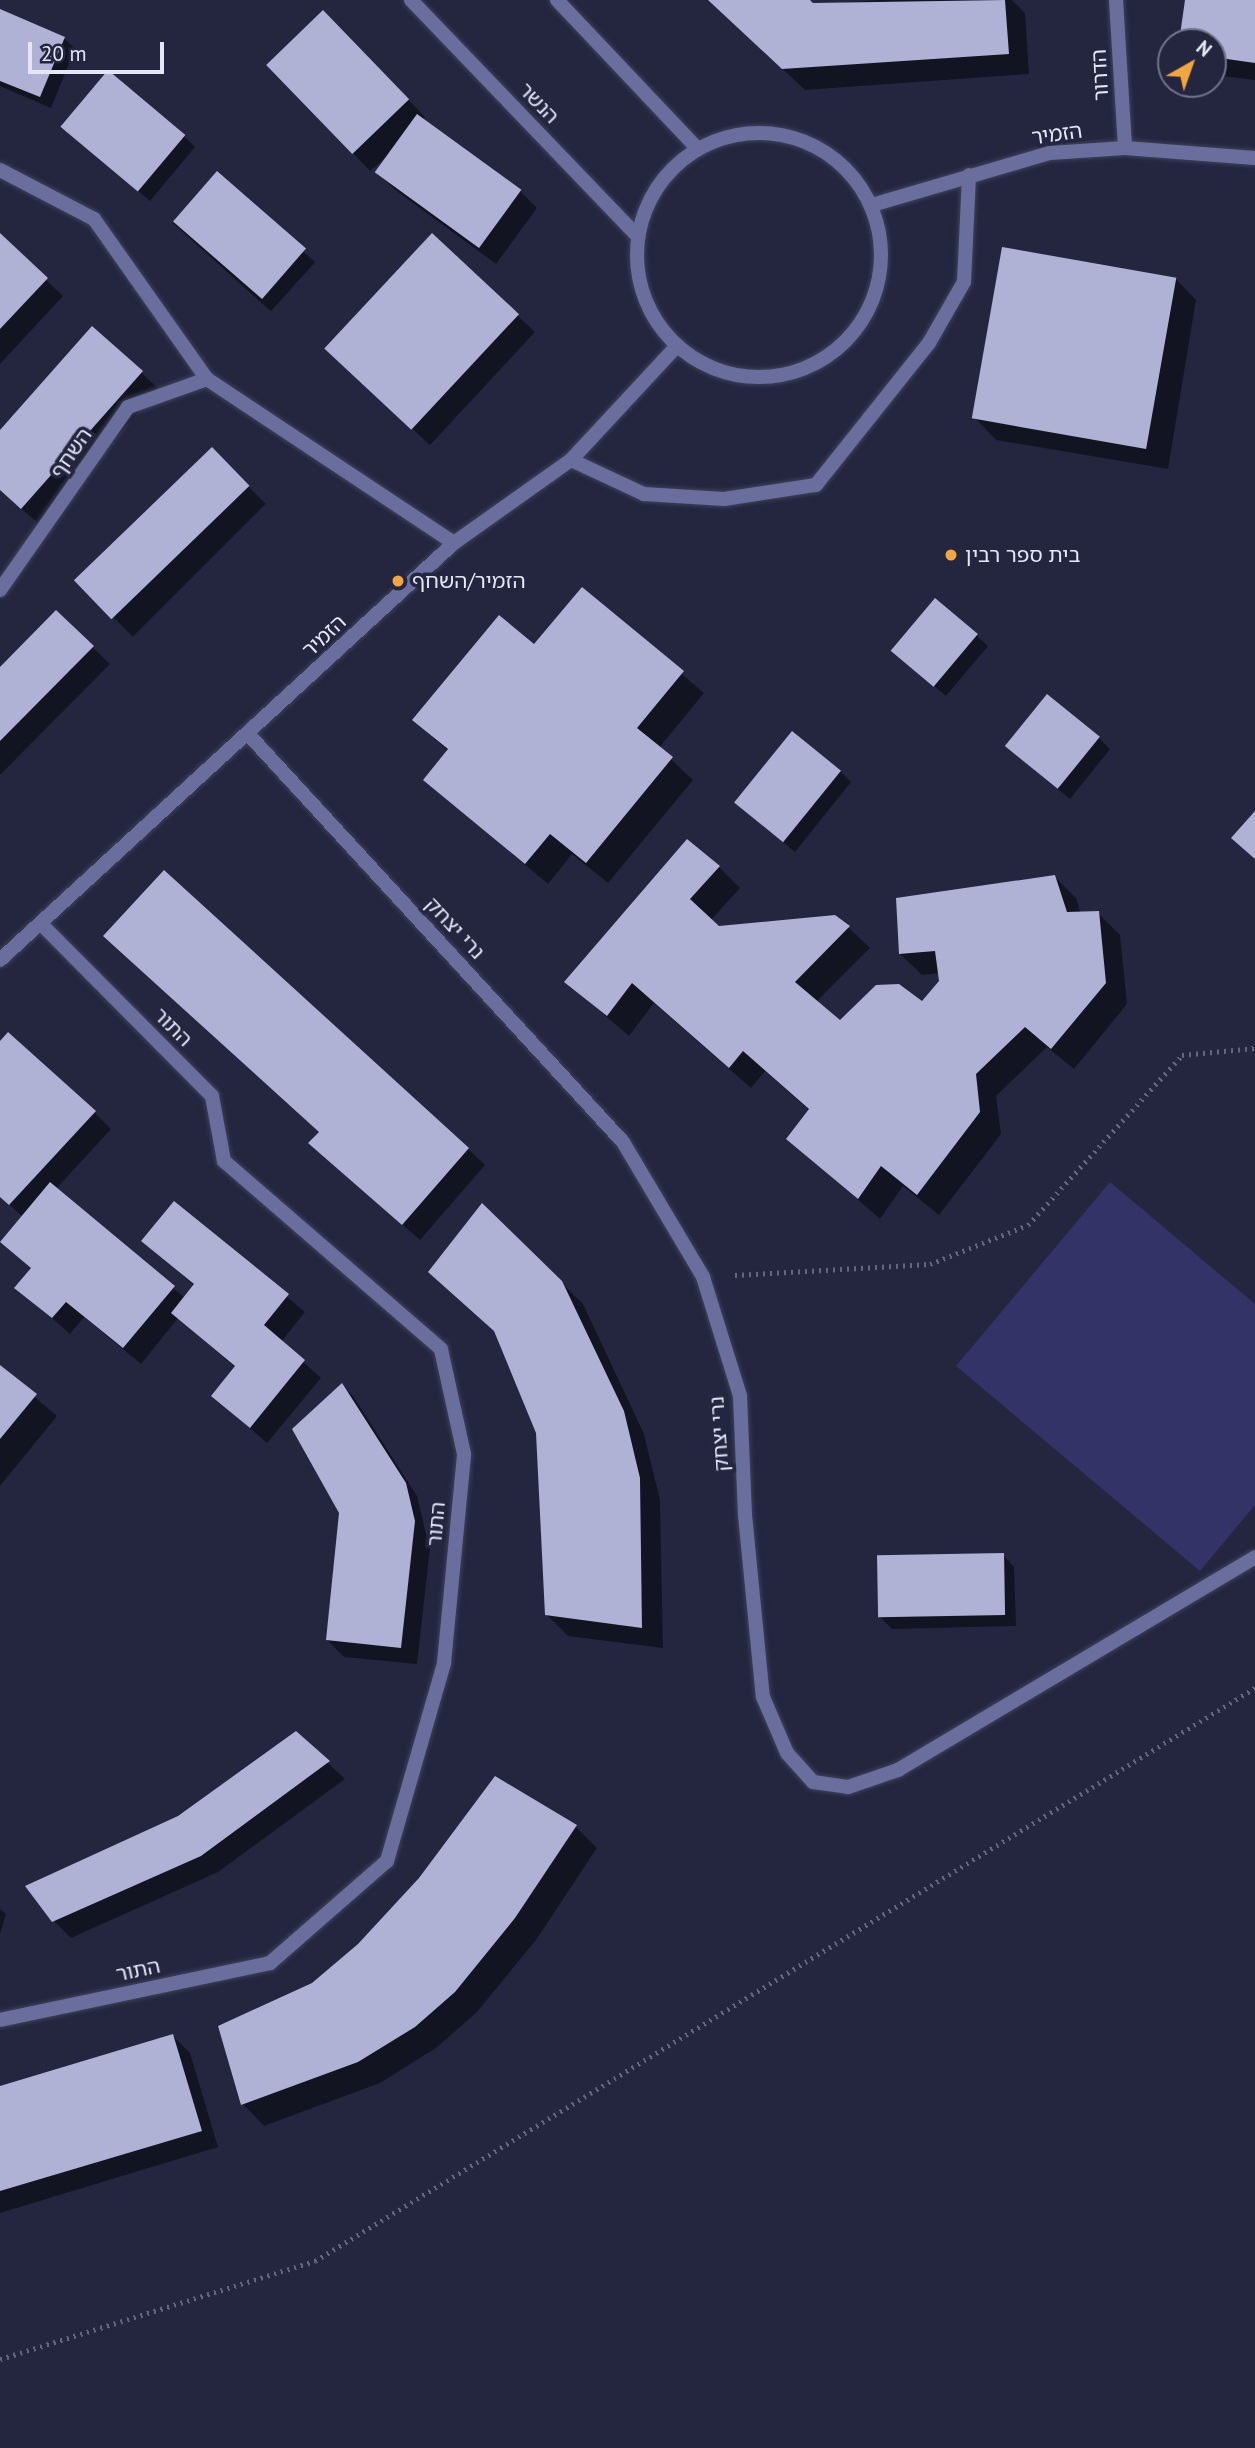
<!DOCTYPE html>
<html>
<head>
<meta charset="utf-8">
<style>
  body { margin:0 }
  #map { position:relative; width:1255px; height:2448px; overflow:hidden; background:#242640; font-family:"PT Sans","Noto Sans Hebrew",sans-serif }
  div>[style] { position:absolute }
  .green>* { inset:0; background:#333367 }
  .shadow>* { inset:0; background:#0007; transform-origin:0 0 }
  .building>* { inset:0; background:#afb2d4; transform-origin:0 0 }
  .path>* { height:4.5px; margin-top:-2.25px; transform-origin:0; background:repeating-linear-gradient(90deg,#64667d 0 2px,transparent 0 7px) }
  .roads { filter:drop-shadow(0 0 2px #3f415a) drop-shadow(0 0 2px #3f415a) }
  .street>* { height:14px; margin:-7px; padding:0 7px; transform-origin:7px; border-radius:7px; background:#6a6e9c }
  .street>.ring { margin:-7px; padding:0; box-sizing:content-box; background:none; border:14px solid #6a6e9c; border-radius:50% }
  .dots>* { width:19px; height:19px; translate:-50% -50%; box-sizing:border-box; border:4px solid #242640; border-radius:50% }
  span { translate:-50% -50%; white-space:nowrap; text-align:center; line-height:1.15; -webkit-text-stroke:7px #242640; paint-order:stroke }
  .street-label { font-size:21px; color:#e4e6f8 }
  .poi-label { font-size:21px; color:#e4e6f8 }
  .left { translate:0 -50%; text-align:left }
  .north { position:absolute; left:1157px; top:28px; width:70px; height:70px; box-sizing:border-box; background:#242640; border:2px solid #71738a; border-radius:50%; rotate:40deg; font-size:19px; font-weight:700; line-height:28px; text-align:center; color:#e4e6f8 }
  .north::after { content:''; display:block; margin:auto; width:24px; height:32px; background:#f1a640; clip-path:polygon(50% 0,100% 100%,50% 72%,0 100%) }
  .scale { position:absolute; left:28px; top:42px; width:136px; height:32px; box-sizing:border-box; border:4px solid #e4e6f8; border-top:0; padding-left:9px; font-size:21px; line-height:24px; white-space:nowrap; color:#e4e6f8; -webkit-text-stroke:5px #242640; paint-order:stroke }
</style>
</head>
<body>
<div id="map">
  <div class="green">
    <i style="clip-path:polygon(1110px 1182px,1255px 1304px,1255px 1505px,1200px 1571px,956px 1366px)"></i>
  </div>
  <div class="shadow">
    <i style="clip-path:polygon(709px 0,808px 0,813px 5px,880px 0,1012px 0,1025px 13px,1029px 74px,805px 90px)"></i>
    <i style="clip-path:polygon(1187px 0,1255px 0,1255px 80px,1213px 75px,1213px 42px,1181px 42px)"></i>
    <i style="clip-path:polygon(0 11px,64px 38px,75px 49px,51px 108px,0 86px)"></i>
    <i style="clip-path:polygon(323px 12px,425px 117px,422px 120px,520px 191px,537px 208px,496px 264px,394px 189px,377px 172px,390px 154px,370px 171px,268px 65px)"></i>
    <i style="clip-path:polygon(63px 127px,184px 136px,195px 147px,150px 201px)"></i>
    <i style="left:217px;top:174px;width:132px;height:66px;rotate:42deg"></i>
    <i style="clip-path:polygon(0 236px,63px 296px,0 364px)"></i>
    <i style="clip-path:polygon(432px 236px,535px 332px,430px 445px,343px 365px)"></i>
    <i style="clip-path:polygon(1175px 278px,1196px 300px,1168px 469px,996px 440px,975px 418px)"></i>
    <i style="clip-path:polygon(93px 329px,159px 389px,39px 524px,0 490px,0 433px)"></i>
    <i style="left:212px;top:450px;width:76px;height:188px;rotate:45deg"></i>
    <i style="clip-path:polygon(582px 589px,704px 693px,659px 748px,693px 780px,608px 883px,572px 854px,548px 884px,425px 780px,448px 751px,414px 720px,535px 646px)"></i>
    <i style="clip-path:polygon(56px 612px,110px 664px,0 775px,0 669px)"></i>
    <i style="clip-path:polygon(976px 635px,988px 646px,946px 696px,893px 651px)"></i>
    <i style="clip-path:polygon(1099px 738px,1110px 749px,1070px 799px,1019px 757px)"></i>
    <i style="clip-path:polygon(840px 771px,851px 782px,795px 852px,748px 813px)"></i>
    <i style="clip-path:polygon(719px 867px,740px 888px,710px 921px,718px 927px,848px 927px,870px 948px,816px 1002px,841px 1022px,923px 1003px,941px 982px,940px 973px,922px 975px,900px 954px,1055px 877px,1076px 898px,1081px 914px,1098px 913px,1120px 935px,1127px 1004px,1074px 1069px,1047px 1047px,996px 1096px,1001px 1134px,939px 1215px,903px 1186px,880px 1219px,789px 1139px,810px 1111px,765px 1071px,751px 1088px,654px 1003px,629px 1036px,566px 982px)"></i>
    <i style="clip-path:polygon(0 1044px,94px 1112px,111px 1129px,56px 1189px,185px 1298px,195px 1286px,144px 1241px,175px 1203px,305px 1312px,281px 1342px,321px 1378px,267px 1443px,213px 1396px,236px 1368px,178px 1318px,141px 1364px,84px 1317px,70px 1334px,17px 1287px,32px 1269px,3px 1242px,23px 1217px,0 1196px)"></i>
    <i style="clip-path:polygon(310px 1143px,468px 1149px,485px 1165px,420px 1240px)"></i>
    <i style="clip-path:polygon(482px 1205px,583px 1304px,644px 1434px,660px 1500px,663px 1648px,568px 1636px,546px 1614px,537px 1433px)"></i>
    <i style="clip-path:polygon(0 1367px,57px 1416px,0 1486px)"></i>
    <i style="clip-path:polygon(342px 1385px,353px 1396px,417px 1496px,426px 1534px,431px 1539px,417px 1664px,344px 1657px,327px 1640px,341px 1512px)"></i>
    <i style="clip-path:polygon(1003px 1555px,1014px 1567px,1016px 1626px,892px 1629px,880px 1617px)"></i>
    <i style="clip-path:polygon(296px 1733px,345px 1779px,218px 1872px,71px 1938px,54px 1921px,179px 1817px)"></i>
    <i style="clip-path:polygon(576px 1827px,597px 1848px,536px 1940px,476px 2013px,436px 2048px,380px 2083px,264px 2126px,243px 2104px,220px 2027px,313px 1985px)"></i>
    <i style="clip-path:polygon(0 1909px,6px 1914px,0 1934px)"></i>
    <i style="clip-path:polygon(173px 2036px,190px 2053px,218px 2147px,0 2213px,0 2088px)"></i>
  </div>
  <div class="building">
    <i style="clip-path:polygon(708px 0,810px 0,813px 3px,1005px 0,1009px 54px,782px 69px)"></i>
    <i style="clip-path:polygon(1185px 0,1255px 0,1255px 63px,1213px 57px,1213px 42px,1179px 42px)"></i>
    <i style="clip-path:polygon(0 9px,65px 37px,40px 97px,0 81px)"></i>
    <i style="left:323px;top:10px;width:124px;height:79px;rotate:46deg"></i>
    <i style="left:108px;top:70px;width:101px;height:74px;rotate:40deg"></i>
    <i style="left:417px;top:114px;width:129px;height:72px;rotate:36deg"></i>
    <i style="left:217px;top:171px;width:118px;height:67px;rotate:41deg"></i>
    <i style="clip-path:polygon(0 233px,48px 278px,0 329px)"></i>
    <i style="left:432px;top:233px;width:119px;height:158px;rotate:43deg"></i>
    <i style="left:1002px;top:247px;width:177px;height:174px;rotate:10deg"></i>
    <i style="clip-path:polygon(92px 326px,143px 371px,21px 509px,0 490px,0 430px)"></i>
    <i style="left:212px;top:447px;width:54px;height:192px;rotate:46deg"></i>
    <i style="clip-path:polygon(582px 587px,684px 671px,637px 728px,673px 757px,586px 863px,550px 834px,525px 864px,423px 780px,448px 749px,412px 720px,499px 615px,534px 644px)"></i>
    <i style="left:935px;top:598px;width:56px;height:69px;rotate:40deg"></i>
    <i style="clip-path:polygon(56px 610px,94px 646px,0 741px,0 667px)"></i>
    <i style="left:1047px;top:694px;width:68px;height:67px;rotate:39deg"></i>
    <i style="left:792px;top:731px;width:63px;height:92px;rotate:39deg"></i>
    <i style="clip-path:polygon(1255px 811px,1255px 859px,1231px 838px)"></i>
    <i style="clip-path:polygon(687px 839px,720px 866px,690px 899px,719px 926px,835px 915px,850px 926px,795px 982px,840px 1020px,876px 985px,899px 984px,922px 1001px,939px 981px,935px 951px,899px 954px,896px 898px,1055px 875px,1067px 912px,1099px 911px,1106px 983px,1051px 1049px,1025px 1027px,976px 1074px,980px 1112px,917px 1195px,881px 1166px,858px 1199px,786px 1139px,809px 1109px,743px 1051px,729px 1068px,632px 983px,607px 1016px,564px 982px)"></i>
    <i style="clip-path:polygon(164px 870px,469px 1148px,402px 1225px,308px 1143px,319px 1132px,103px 936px)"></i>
    <i style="clip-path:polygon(8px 1032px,96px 1111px,9px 1205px,0 1197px,0 1041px)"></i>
    <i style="clip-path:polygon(50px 1182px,175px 1286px,123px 1348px,66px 1302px,52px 1318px,14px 1288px,31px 1268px,0 1242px)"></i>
    <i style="clip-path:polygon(174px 1201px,289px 1294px,264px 1325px,305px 1360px,250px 1428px,211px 1396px,235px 1366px,171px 1313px,194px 1284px,141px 1241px)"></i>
    <i style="clip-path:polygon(482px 1203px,562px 1281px,624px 1411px,640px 1478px,642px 1628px,545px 1615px,536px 1433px,494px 1331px,428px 1272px)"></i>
    <i style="clip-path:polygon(0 1365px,37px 1394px,0 1439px)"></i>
    <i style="clip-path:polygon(342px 1383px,406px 1483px,415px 1521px,401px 1648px,326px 1640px,339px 1513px,292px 1429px)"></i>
    <i style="left:1004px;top:1553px;width:62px;height:127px;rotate:89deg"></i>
    <i style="clip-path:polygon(296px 1731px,330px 1761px,201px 1856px,52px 1922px,25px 1886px,178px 1816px)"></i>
    <i style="clip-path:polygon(495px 1776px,577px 1825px,515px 1918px,455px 1992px,415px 2027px,358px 2062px,241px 2105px,218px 2026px,312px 1983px,358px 1944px,419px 1878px)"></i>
    <i style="clip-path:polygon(173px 2034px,202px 2131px,0 2191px,0 2086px)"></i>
  </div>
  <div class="path">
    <i style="left:735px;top:1275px;width:195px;rotate:-3.2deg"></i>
    <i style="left:930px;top:1264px;width:105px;rotate:-21.7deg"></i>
    <i style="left:1028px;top:1225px;width:229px;rotate:-47.8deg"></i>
    <i style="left:1182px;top:1055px;width:73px;rotate:-5.5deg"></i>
    <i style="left:0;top:2359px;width:330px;rotate:-17.3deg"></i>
    <i style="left:315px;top:2261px;width:1101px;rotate:-31.37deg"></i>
  </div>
  <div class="roads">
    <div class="street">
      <i style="left:411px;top:0;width:327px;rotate:46.2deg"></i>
      <i style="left:557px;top:0;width:204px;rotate:46.6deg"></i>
      <i style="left:1116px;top:0;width:148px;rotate:86.5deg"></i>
      <i class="ring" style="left:637px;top:133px;width:230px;height:230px"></i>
      <i style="left:0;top:170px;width:106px;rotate:27.5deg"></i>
      <i style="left:94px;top:219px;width:196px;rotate:54.8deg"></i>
      <i style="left:207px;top:379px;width:296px;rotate:33.6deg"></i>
      <i style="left:872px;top:205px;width:185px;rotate:-16.3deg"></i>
      <i style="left:1050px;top:153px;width:75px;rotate:-3.8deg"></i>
      <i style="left:1125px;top:148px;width:130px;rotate:4.4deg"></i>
      <i style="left:571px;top:460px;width:81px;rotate:25deg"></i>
      <i style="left:644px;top:494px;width:80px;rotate:3.6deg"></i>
      <i style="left:724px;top:499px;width:93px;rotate:-8.7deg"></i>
      <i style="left:816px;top:485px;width:181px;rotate:-51.5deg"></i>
      <i style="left:929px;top:343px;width:70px;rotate:-60.2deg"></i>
      <i style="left:964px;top:282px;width:107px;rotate:-87.3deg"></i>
      <i style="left:0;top:590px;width:223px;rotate:-55deg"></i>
      <i style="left:128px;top:407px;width:84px;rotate:-19.5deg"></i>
      <i style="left:249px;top:735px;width:553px;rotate:47.42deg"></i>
      <i style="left:623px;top:1142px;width:157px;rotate:59.3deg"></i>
      <i style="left:703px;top:1277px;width:125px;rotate:72.7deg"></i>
      <i style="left:740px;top:1396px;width:119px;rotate:87.6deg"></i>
      <i style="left:745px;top:1515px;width:183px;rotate:84.4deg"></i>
      <i style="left:763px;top:1697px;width:61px;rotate:66.8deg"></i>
      <i style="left:787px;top:1753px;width:39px;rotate:48deg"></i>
      <i style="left:813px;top:1782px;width:35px;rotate:8deg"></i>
      <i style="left:848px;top:1787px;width:53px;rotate:-18.8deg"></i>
      <i style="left:898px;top:1770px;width:416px;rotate:-30.8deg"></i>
      <i style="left:0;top:960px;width:616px;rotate:-42.57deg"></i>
      <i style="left:454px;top:543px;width:143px;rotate:-35.4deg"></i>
      <i style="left:571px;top:460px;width:156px;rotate:-47.1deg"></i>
      <i style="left:0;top:2020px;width:276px;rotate:-11.9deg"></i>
      <i style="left:270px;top:1963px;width:155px;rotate:-41.1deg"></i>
      <i style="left:387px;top:1861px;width:206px;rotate:-73.9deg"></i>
      <i style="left:444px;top:1663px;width:210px;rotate:-84.5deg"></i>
      <i style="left:464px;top:1454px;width:107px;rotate:-102.4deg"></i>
      <i style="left:441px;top:1349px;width:287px;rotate:-139.1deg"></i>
      <i style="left:224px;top:1161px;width:66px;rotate:-100.5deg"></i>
      <i style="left:212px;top:1096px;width:243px;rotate:-134.8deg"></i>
    </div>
  </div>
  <div class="dots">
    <i style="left:951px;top:555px;background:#f1a640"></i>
    <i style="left:398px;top:581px;background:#f1a640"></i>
  </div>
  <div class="street-label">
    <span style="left:1100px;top:75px;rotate:-93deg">הדרור</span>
    <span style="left:539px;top:103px;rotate:46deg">הנשר</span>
    <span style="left:1057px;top:134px;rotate:-8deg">הזמיר</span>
    <span style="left:71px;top:453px;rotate:-55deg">השחף</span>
    <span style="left:324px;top:636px;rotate:-43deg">הזמיר</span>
    <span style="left:455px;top:928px;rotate:47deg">נרי יצחק</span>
    <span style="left:173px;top:1027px;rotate:45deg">התור</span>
    <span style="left:719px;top:1434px;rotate:-94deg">נרי יצחק</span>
    <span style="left:436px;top:1524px;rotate:-85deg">התור</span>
    <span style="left:138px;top:1970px;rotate:-12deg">התור</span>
  </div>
  <div class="poi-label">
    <span class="left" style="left:965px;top:555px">בית ספר רבין</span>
    <span class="left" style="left:412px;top:581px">הזמיר/השחף</span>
  </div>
  <div class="north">N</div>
  <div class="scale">20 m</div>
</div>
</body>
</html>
